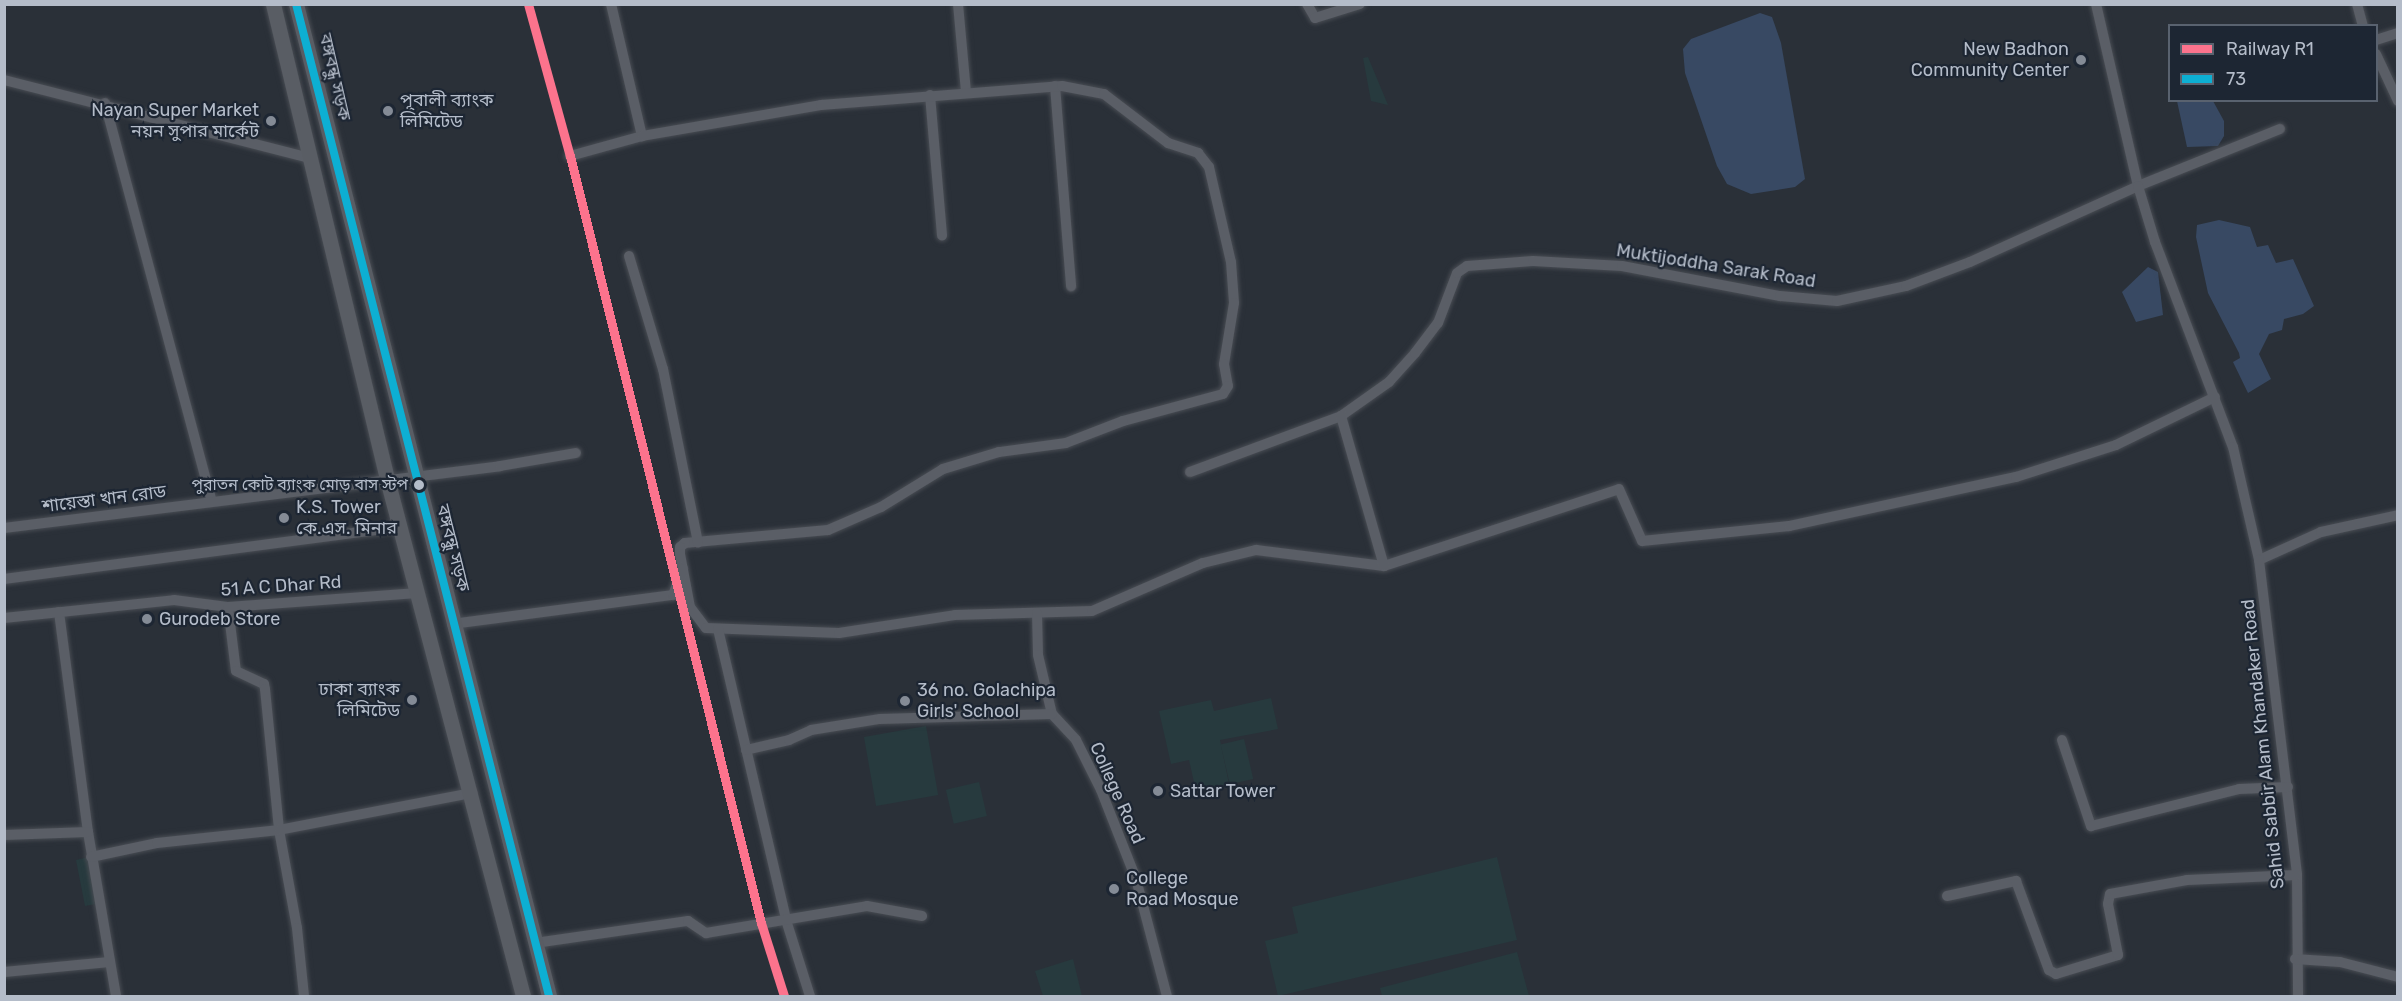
<!DOCTYPE html>
<html>
<head>
<meta charset="utf-8">
<style>
  body { margin:0 }
  #map { position:relative; width:2402px; height:1001px; overflow:hidden; background:#2a3038; font-family:Rubik,"Noto Sans Bengali",sans-serif }
  div>[style] { position:absolute }
  .green>* { inset:0; background:#273a3e; transform-origin:0 0 }
  .water>* { inset:0; background:#384963 }
  .roads { filter:drop-shadow(0 0 2px #484c53) drop-shadow(0 0 2px #484c53) }
  .street>* { height:10px; margin:-5px; padding:0 5px; transform-origin:5px; border-radius:5px; background:#5a5e66 }
  .secondary>* { height:15px; margin:-7.5px; padding:0 7.5px; transform-origin:7.5px; border-radius:7.5px; background:#595d64 }
  .bus-1>* { height:8px; margin:-4px; padding:0 4px; transform-origin:4px; border-radius:4px; background:#0dafd3 }
  .rail-1>* { height:9px; margin:-4.5px; padding:0 4.5px; transform-origin:4.5px; border-radius:4.5px; background:#fc738d }
  .dots>* { width:16px; height:16px; translate:-50% -50%; box-sizing:border-box; border:3px solid #1d2633; border-radius:50% }
  span { translate:-50% -50%; white-space:nowrap; text-align:center; line-height:1.15; -webkit-text-stroke:4.5px #1d2633; paint-order:stroke }
  .bus-label { font-size:16px; color:#b4bcc9 }
  .right { translate:-100% -50%; text-align:right }
  .poi-label { font-size:18px; color:#b4bcc9 }
  .left { translate:0 -50%; text-align:left }
  .street-label { font-size:18px; color:#b4bcc9 }
  .frame { position:absolute; inset:0; border:6px solid #b4bcc9; pointer-events:none }
  .legend { position:absolute; left:2168px; top:24px; width:210px; height:78px; box-sizing:border-box; background:#1d2633; border:2px solid #59626f; margin:0; padding:8px 10px; list-style:none; font-size:18px; color:#b4bcc9 }
  .legend li { display:flex; align-items:center; gap:12px; height:30px }
  .legend b { width:30px; border:2px solid #59626f }
</style>
</head>
<body>
<div id="map">
  <div class="green">
    <i style="clip-path:polygon(1368px 57px,1388px 105px,1371px 101px,1363px 58px)"></i>
    <i style="clip-path:polygon(1271px 698px,1278px 729px,1220px 740px,1229px 784px,1196px 791px,1189px 760px,1171px 764px,1159px 711px,1211px 700px,1214px 711px)"></i>
    <i style="left:926px;top:726px;width:70px;height:63px;rotate:80deg"></i>
    <i style="left:1244px;top:739px;width:41px;height:24px;rotate:77deg"></i>
    <i style="left:979px;top:782px;width:35px;height:34px;rotate:77deg"></i>
    <i style="clip-path:polygon(89px 857px,96px 904px,85px 906px,76px 860px)"></i>
    <i style="clip-path:polygon(1497px 857px,1517px 940px,1278px 996px,1265px 941px,1298px 933px,1292px 907px)"></i>
    <i style="clip-path:polygon(1517px 952px,1529px 996px,1382px 996px,1380px 988px)"></i>
    <i style="clip-path:polygon(1073px 959px,1082px 996px,1043px 996px,1035px 971px)"></i>
  </div>
  <div class="water">
    <i style="clip-path:polygon(1760px 13px,1772px 17px,1781px 43px,1805px 179px,1795px 187px,1751px 194px,1727px 184px,1717px 166px,1685px 73px,1683px 49px,1691px 39px)"></i>
    <i style="clip-path:polygon(2177px 101px,2213px 101px,2224px 121px,2224px 136px,2218px 146px,2187px 147px)"></i>
    <i style="clip-path:polygon(2219px 220px,2250px 227px,2257px 247px,2268px 245px,2276px 263px,2293px 259px,2314px 306px,2303px 314px,2284px 319px,2282px 330px,2269px 334px,2259px 354px,2271px 379px,2248px 393px,2233px 362px,2240px 358px,2239px 353px,2208px 293px,2196px 237px,2197px 225px)"></i>
    <i style="clip-path:polygon(2148px 267px,2158px 272px,2163px 315px,2136px 322px,2122px 292px)"></i>
  </div>
  <div class="roads">
    <div class="street">
      <i style="left:611px;top:4px;width:136px;rotate:76.8deg"></i>
      <i style="left:958px;top:4px;width:88px;rotate:84.8deg"></i>
      <i style="left:1307px;top:4px;width:16px;rotate:60deg"></i>
      <i style="left:1315px;top:18px;width:47px;rotate:-17.3deg"></i>
      <i style="left:2096px;top:4px;width:187px;rotate:77deg"></i>
      <i style="left:2138px;top:186px;width:153px;rotate:-21.9deg"></i>
      <i style="left:2357px;top:4px;width:23px;rotate:75deg"></i>
      <i style="left:2376px;top:40px;width:23px;rotate:-18deg"></i>
      <i style="left:2376px;top:54px;width:52px;rotate:64.9deg"></i>
      <i style="left:4px;top:80px;width:316px;rotate:14.3deg"></i>
      <i style="left:1055px;top:86px;width:201px;rotate:85.4deg"></i>
      <i style="left:930px;top:95px;width:141px;rotate:85.1deg"></i>
      <i style="left:105px;top:103px;width:412px;rotate:75deg"></i>
      <i style="left:570px;top:156px;width:75px;rotate:-15.5deg"></i>
      <i style="left:642px;top:136px;width:182px;rotate:-9.8deg"></i>
      <i style="left:821px;top:105px;width:242px;rotate:-4.5deg"></i>
      <i style="left:1062px;top:86px;width:43px;rotate:10.8deg"></i>
      <i style="left:1104px;top:94px;width:81px;rotate:37.4deg"></i>
      <i style="left:1168px;top:143px;width:32px;rotate:18deg"></i>
      <i style="left:1198px;top:153px;width:18px;rotate:52deg"></i>
      <i style="left:1209px;top:167px;width:98px;rotate:77deg"></i>
      <i style="left:1231px;top:262px;width:41px;rotate:85.8deg"></i>
      <i style="left:1234px;top:303px;width:62px;rotate:99.3deg"></i>
      <i style="left:1224px;top:364px;width:22px;rotate:80deg"></i>
      <i style="left:1228px;top:386px;width:9px;rotate:122deg"></i>
      <i style="left:1223px;top:394px;width:104px;rotate:164.9deg"></i>
      <i style="left:1123px;top:421px;width:61px;rotate:158.9deg"></i>
      <i style="left:1066px;top:443px;width:68px;rotate:172.3deg"></i>
      <i style="left:999px;top:452px;width:59px;rotate:163.1deg"></i>
      <i style="left:943px;top:469px;width:73px;rotate:148.5deg"></i>
      <i style="left:881px;top:507px;width:58px;rotate:156.5deg"></i>
      <i style="left:828px;top:530px;width:144px;rotate:174.8deg"></i>
      <i style="left:685px;top:543px;width:6px;rotate:141deg"></i>
      <i style="left:680px;top:547px;width:7px;rotate:90deg"></i>
      <i style="left:680px;top:554px;width:54px;rotate:79.3deg"></i>
      <i style="left:690px;top:607px;width:26px;rotate:53deg"></i>
      <i style="left:706px;top:628px;width:133px;rotate:2.2deg"></i>
      <i style="left:839px;top:633px;width:117px;rotate:-8.8deg"></i>
      <i style="left:955px;top:615px;width:137px;rotate:-1.7deg"></i>
      <i style="left:1092px;top:611px;width:121px;rotate:-23.4deg"></i>
      <i style="left:1203px;top:563px;width:55px;rotate:-13.8deg"></i>
      <i style="left:1256px;top:550px;width:129px;rotate:7.1deg"></i>
      <i style="left:1384px;top:566px;width:247px;rotate:-18.1deg"></i>
      <i style="left:1619px;top:489px;width:57px;rotate:66.1deg"></i>
      <i style="left:1642px;top:541px;width:148px;rotate:-5.8deg"></i>
      <i style="left:1789px;top:526px;width:232px;rotate:-12.2deg"></i>
      <i style="left:2016px;top:477px;width:105px;rotate:-17.7deg"></i>
      <i style="left:2116px;top:445px;width:110px;rotate:-25.9deg"></i>
      <i style="left:629px;top:256px;width:118px;rotate:73.3deg"></i>
      <i style="left:663px;top:369px;width:177px;rotate:78.6deg"></i>
      <i style="left:1341px;top:416px;width:59px;rotate:-35.3deg"></i>
      <i style="left:1389px;top:382px;width:39px;rotate:-48deg"></i>
      <i style="left:1415px;top:353px;width:38px;rotate:-53deg"></i>
      <i style="left:1438px;top:323px;width:53px;rotate:-69.2deg"></i>
      <i style="left:1457px;top:273px;width:12px;rotate:-35deg"></i>
      <i style="left:1467px;top:266px;width:66px;rotate:-4.3deg"></i>
      <i style="left:1533px;top:261px;width:89px;rotate:3.2deg"></i>
      <i style="left:1622px;top:266px;width:161px;rotate:10.8deg"></i>
      <i style="left:1780px;top:296px;width:57px;rotate:5deg"></i>
      <i style="left:1837px;top:301px;width:71px;rotate:-12.3deg"></i>
      <i style="left:1906px;top:286px;width:68px;rotate:-20.6deg"></i>
      <i style="left:1970px;top:262px;width:184px;rotate:-24.3deg"></i>
      <i style="left:2138px;top:186px;width:59px;rotate:73.1deg"></i>
      <i style="left:2155px;top:242px;width:219px;rotate:69.2deg"></i>
      <i style="left:2233px;top:447px;width:116px;rotate:77deg"></i>
      <i style="left:2259px;top:560px;width:68px;rotate:-24.3deg"></i>
      <i style="left:2321px;top:532px;width:79px;rotate:-12.4deg"></i>
      <i style="left:1190px;top:472px;width:161px;rotate:-20.3deg"></i>
      <i style="left:1341px;top:416px;width:156px;rotate:74deg"></i>
      <i style="left:4px;top:528px;width:500px;rotate:-7.1deg"></i>
      <i style="left:500px;top:466px;width:77px;rotate:-9.7deg"></i>
      <i style="left:2259px;top:560px;width:317px;rotate:83.1deg"></i>
      <i style="left:2297px;top:875px;width:121px;rotate:89.5deg"></i>
      <i style="left:4px;top:579px;width:398px;rotate:-7.5deg"></i>
      <i style="left:228px;top:607px;width:64px;rotate:82.9deg"></i>
      <i style="left:236px;top:671px;width:31px;rotate:25deg"></i>
      <i style="left:264px;top:684px;width:5px;rotate:79deg"></i>
      <i style="left:265px;top:689px;width:142px;rotate:84.3deg"></i>
      <i style="left:279px;top:830px;width:100px;rotate:79.6deg"></i>
      <i style="left:297px;top:928px;width:68px;rotate:84.1deg"></i>
      <i style="left:59px;top:612px;width:222px;rotate:82.5deg"></i>
      <i style="left:88px;top:832px;width:166px;rotate:80.3deg"></i>
      <i style="left:1037px;top:613px;width:42px;rotate:88.6deg"></i>
      <i style="left:1038px;top:655px;width:61px;rotate:76.7deg"></i>
      <i style="left:1052px;top:714px;width:35px;rotate:47deg"></i>
      <i style="left:1076px;top:740px;width:56px;rotate:63.4deg"></i>
      <i style="left:1101px;top:790px;width:96px;rotate:68.5deg"></i>
      <i style="left:1136px;top:879px;width:121px;rotate:75.2deg"></i>
      <i style="left:4px;top:618px;width:171px;rotate:-6deg"></i>
      <i style="left:174px;top:600px;width:54px;rotate:7.4deg"></i>
      <i style="left:228px;top:607px;width:190px;rotate:-4.2deg"></i>
      <i style="left:452px;top:624px;width:223px;rotate:-7.5deg"></i>
      <i style="left:673px;top:595px;width:28px;rotate:-69deg"></i>
      <i style="left:718px;top:629px;width:299px;rotate:76.8deg"></i>
      <i style="left:786px;top:920px;width:80px;rotate:72.5deg"></i>
      <i style="left:2062px;top:740px;width:91px;rotate:71.4deg"></i>
      <i style="left:2091px;top:826px;width:153px;rotate:-14deg"></i>
      <i style="left:2239px;top:789px;width:49px;rotate:-2.3deg"></i>
      <i style="left:746px;top:750px;width:44px;rotate:-13.1deg"></i>
      <i style="left:789px;top:740px;width:24px;rotate:-24deg"></i>
      <i style="left:811px;top:730px;width:70px;rotate:-9.1deg"></i>
      <i style="left:880px;top:719px;width:172px;rotate:-1.7deg"></i>
      <i style="left:4px;top:835px;width:84px;rotate:-2deg"></i>
      <i style="left:91px;top:857px;width:67px;rotate:-12deg"></i>
      <i style="left:157px;top:843px;width:123px;rotate:-6.1deg"></i>
      <i style="left:279px;top:830px;width:197px;rotate:-10.9deg"></i>
      <i style="left:1947px;top:896px;width:71px;rotate:-12.3deg"></i>
      <i style="left:2016px;top:881px;width:95px;rotate:69.7deg"></i>
      <i style="left:2049px;top:970px;width:8px;rotate:30deg"></i>
      <i style="left:2056px;top:974px;width:65px;rotate:-17deg"></i>
      <i style="left:2118px;top:955px;width:52px;rotate:-101.1deg"></i>
      <i style="left:2108px;top:904px;width:10px;rotate:-79deg"></i>
      <i style="left:2110px;top:894px;width:78px;rotate:-10.3deg"></i>
      <i style="left:2187px;top:880px;width:110px;rotate:-2.6deg"></i>
      <i style="left:535px;top:943px;width:155px;rotate:-8.2deg"></i>
      <i style="left:688px;top:921px;width:22px;rotate:34deg"></i>
      <i style="left:706px;top:933px;width:163px;rotate:-9.5deg"></i>
      <i style="left:867px;top:906px;width:56px;rotate:10.3deg"></i>
      <i style="left:2295px;top:959px;width:45px;rotate:3.8deg"></i>
      <i style="left:2340px;top:962px;width:60px;rotate:14.5deg"></i>
      <i style="left:4px;top:972px;width:106px;rotate:-5.4deg"></i>
    </div>
    <div class="secondary">
      <i style="left:273px;top:4px;width:488px;rotate:76.5deg"></i>
      <i style="left:387px;top:479px;width:535px;rotate:75.26deg"></i>
      <i style="left:296px;top:4px;width:1024px;rotate:75.69deg"></i>
    </div>
  </div>
  <div class="bus-1">
    <i style="left:296px;top:4px;width:1024px;rotate:75.69deg"></i>
  </div>
  <div class="rail-1">
    <i style="left:528px;top:4px;width:158px;rotate:74.6deg"></i>
    <i style="left:570px;top:156px;width:790px;rotate:76.02deg"></i>
    <i style="left:761px;top:923px;width:77px;rotate:72.5deg"></i>
  </div>
  <div class="dots">
    <i style="left:2081px;top:60px;background:#848b96"></i>
    <i style="left:388px;top:111px;background:#848b96"></i>
    <i style="left:271px;top:121px;background:#848b96"></i>
    <i style="left:419px;top:485px;background:#b4bcc9"></i>
    <i style="left:284px;top:518px;background:#848b96"></i>
    <i style="left:147px;top:619px;background:#848b96"></i>
    <i style="left:412px;top:700px;background:#848b96"></i>
    <i style="left:905px;top:701px;background:#848b96"></i>
    <i style="left:1158px;top:791px;background:#848b96"></i>
    <i style="left:1114px;top:889px;background:#848b96"></i>
  </div>
  <div class="bus-label">
    <span class="right" style="left:408px;top:485px">পুরাতন কোট ব্যাংক মোড় বাস স্টপ</span>
  </div>
  <div class="poi-label">
    <span class="right" style="left:2069px;top:60px">New Badhon<br>Community Center</span>
    <span class="left" style="left:400px;top:111px">পূবালী ব্যাংক<br>লিমিটেড</span>
    <span class="right" style="left:259px;top:121px">Nayan Super Market<br>নয়ন সুপার মার্কেট</span>
    <span class="left" style="left:296px;top:518px">K.S. Tower<br>কে.এস. মিনার</span>
    <span class="left" style="left:159px;top:619px">Gurodeb Store</span>
    <span class="right" style="left:400px;top:700px">ঢাকা ব্যাংক<br>লিমিটেড</span>
    <span class="left" style="left:917px;top:701px">36 no. Golachipa<br>Girls' School</span>
    <span class="left" style="left:1170px;top:791px">Sattar Tower</span>
    <span class="left" style="left:1126px;top:889px">College<br>Road Mosque</span>
  </div>
  <div class="street-label">
    <span style="left:335px;top:77px;rotate:77deg">বঙ্গবন্ধু সড়ক</span>
    <span style="left:1716px;top:266px;rotate:9deg">Muktijoddha Sarak Road</span>
    <span style="left:104px;top:499px;rotate:-7deg">শায়েস্তা খান রোড</span>
    <span style="left:453px;top:548px;rotate:76deg">বঙ্গবন্ধু সড়ক</span>
    <span style="left:281px;top:586px;rotate:-4deg">51 A C Dhar Rd</span>
    <span style="left:2263px;top:744px;rotate:-96deg">Sahid Sabbir Alam Khandaker Road</span>
    <span style="left:1117px;top:793px;rotate:66deg">College Road</span>
  </div>
  <div class="frame"></div>
  <ul class="legend">
  <li><b style="height:8px;background:#fc738d"></b>Railway R1</li>
  <li><b style="height:8px;background:#0dafd3"></b>73</li>
  </ul>
</div>
</body>
</html>
